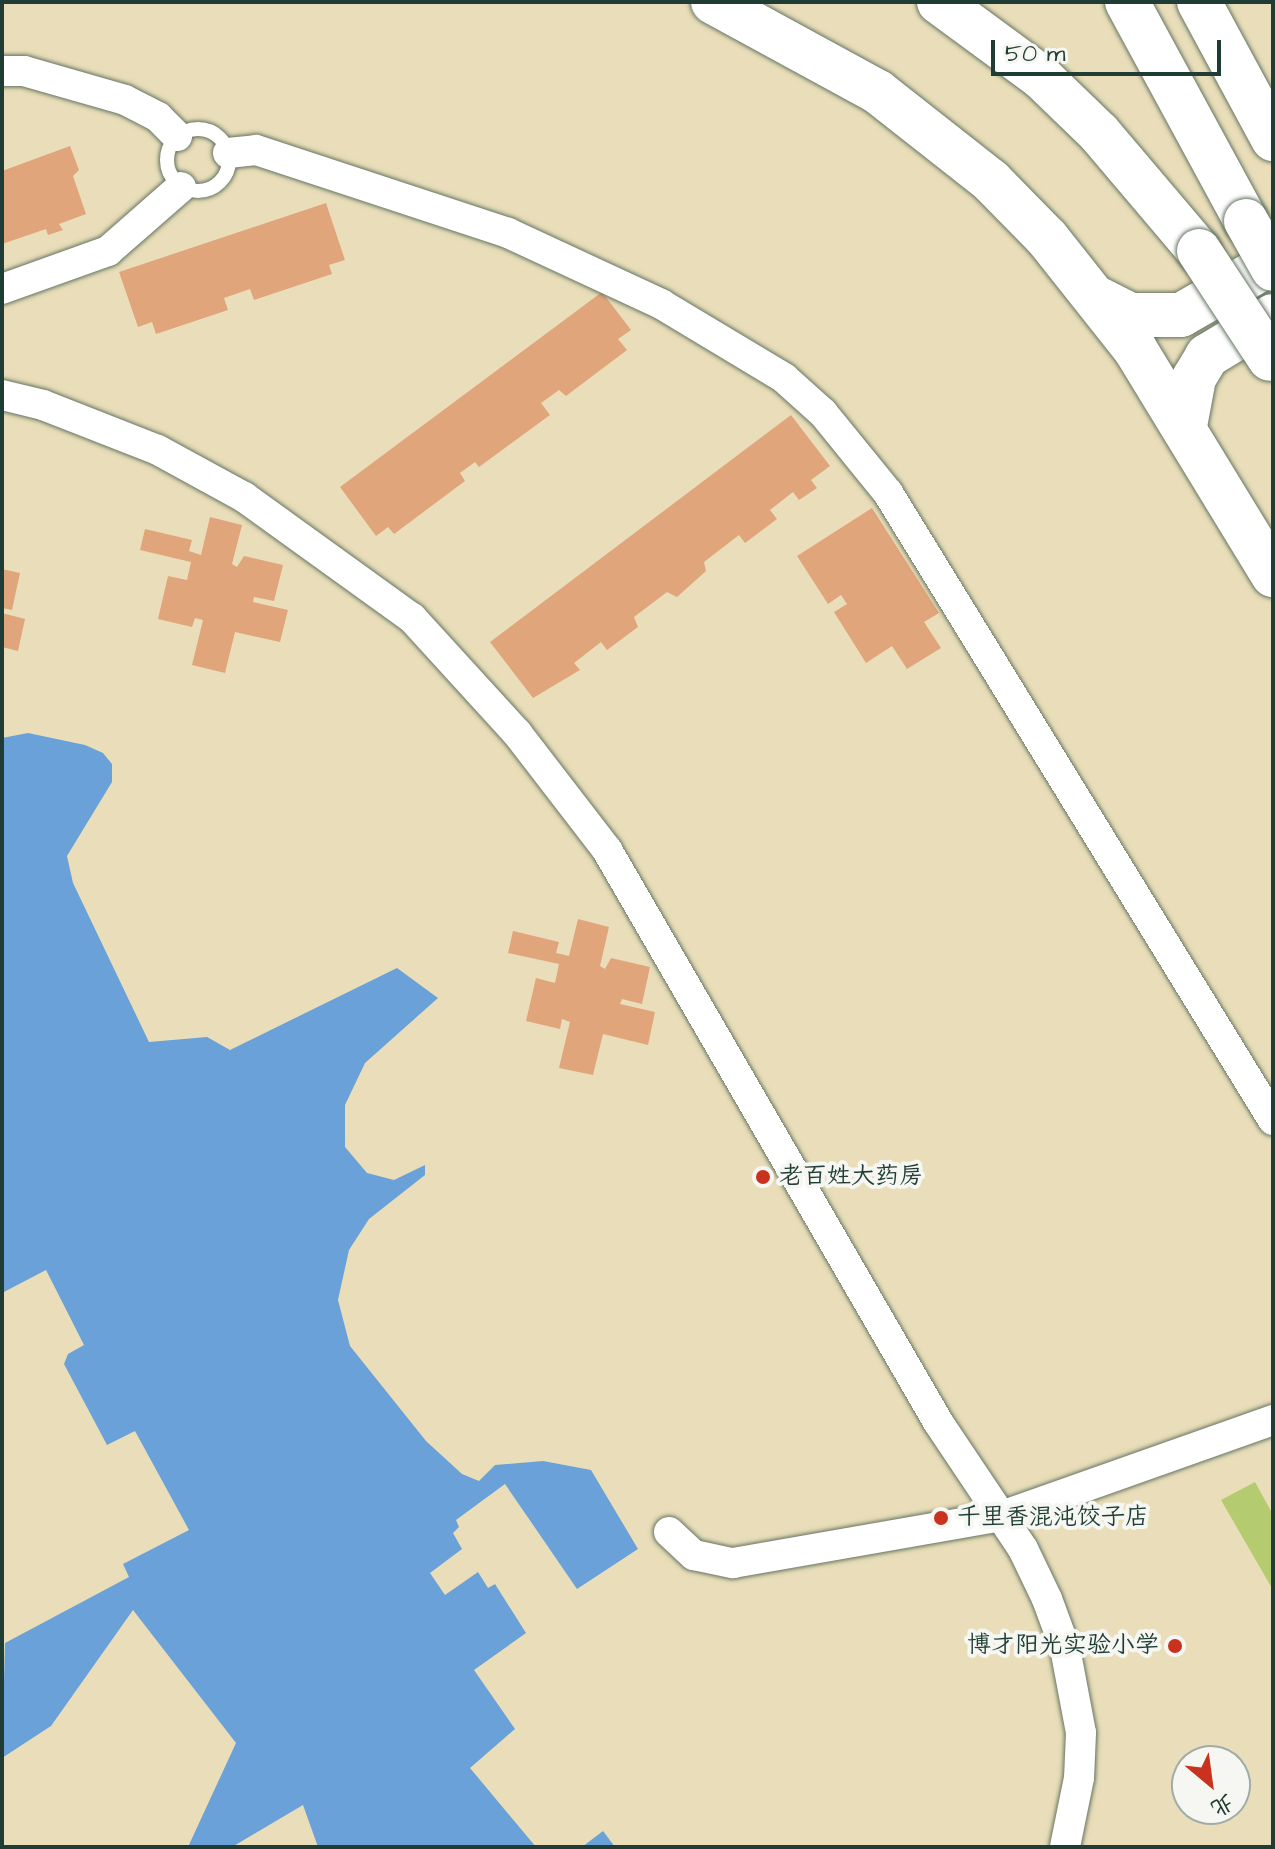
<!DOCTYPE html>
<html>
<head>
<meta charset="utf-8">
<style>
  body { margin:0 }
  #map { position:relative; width:1275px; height:1849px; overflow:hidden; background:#e9deb9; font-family:"Architects Daughter","LXGW WenKai TC",sans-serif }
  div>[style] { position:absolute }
  .green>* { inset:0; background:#b5cb6f }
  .water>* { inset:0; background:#6aa1d8 }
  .building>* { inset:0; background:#e1a57c }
  .roads { filter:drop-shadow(0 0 2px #667563) drop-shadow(0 0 2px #667563) }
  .service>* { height:14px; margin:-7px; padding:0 7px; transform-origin:7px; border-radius:7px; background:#fff }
  .service>.ring { margin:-7px; padding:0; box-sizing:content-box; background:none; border:14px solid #fff; border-radius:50% }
  .minor>* { height:30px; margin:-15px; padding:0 15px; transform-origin:15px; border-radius:15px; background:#fff }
  .primary>* { height:44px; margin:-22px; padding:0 22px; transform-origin:22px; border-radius:22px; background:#fff }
  .trunk>* { height:44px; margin:-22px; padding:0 22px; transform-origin:22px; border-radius:22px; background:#fff }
  .bridges { filter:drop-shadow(0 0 2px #667563) drop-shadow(0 0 2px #667563) }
  .trunk-bridge>* { height:44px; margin:-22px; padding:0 22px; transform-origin:22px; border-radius:22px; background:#fff }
  .dots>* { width:22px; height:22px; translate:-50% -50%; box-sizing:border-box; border:4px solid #f6f6f2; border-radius:50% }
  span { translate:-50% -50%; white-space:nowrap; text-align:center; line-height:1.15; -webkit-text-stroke:8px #f6f6f2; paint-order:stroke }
  .poi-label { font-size:24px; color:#1f3d34 }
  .left { translate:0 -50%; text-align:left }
  .right { translate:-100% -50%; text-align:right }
  .frame { position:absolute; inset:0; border:4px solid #1f3d34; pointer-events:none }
  .north { position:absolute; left:1171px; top:1745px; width:80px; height:80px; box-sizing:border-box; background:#f6f6f2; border:2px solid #a0aca6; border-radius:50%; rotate:151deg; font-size:22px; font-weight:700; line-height:32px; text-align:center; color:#1f3d34 }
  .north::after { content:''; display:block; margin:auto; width:28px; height:36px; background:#c8321e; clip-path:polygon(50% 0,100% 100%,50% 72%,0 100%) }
  .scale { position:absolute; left:991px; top:40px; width:230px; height:36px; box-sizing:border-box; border:4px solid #1f3d34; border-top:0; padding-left:10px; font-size:24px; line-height:28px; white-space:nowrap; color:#1f3d34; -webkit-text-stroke:6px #f6f6f2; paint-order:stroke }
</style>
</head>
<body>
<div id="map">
  <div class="green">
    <i style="clip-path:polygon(1255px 1482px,1271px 1511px,1273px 1506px,1273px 1590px,1221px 1500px)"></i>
  </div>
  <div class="water">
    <i style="clip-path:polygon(28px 733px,85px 745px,103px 753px,112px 764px,112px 782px,67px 856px,73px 883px,149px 1042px,207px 1037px,230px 1050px,397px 968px,438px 998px,365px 1063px,345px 1105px,345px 1147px,367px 1173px,394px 1180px,425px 1165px,425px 1175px,369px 1219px,349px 1250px,338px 1300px,350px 1346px,426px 1441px,462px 1474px,479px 1481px,495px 1465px,543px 1461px,591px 1470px,638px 1549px,577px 1589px,505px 1484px,456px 1520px,459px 1527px,453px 1533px,462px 1549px,430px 1573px,445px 1595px,478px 1572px,488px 1588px,495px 1584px,526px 1633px,474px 1670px,515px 1729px,470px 1768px,536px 1847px,318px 1847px,303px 1805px,232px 1847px,188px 1847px,236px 1743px,133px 1610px,51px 1726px,2px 1758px,5px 1643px,129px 1577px,123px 1564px,189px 1530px,135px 1431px,107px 1445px,64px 1364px,68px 1354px,84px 1345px,46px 1270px,2px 1293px,2px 738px)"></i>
    <i style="clip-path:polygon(603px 1831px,615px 1847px,582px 1847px)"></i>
  </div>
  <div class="building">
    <i style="clip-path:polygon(70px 146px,79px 170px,73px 176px,86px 214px,59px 224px,63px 230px,48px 235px,46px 229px,2px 244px,2px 171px)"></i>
    <i style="clip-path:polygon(326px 203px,345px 260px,329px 265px,332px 274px,254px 300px,250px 289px,224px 298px,228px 310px,156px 334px,152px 322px,138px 327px,119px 272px)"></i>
    <i style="clip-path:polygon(602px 292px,631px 330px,618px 339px,627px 350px,566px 396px,559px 390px,541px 403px,550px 415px,479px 467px,475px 462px,460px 473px,465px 481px,394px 534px,388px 527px,376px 536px,340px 487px)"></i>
    <i style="clip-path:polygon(791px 415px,830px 466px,811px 480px,817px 488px,799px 500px,793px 492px,770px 510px,777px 519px,745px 543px,739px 535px,704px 562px,706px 571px,677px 597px,667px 592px,634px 617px,638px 627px,607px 650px,601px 642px,574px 663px,580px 670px,533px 698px,490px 642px)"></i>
    <i style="clip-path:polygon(872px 508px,939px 613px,924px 622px,941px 648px,907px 669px,892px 646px,866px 663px,834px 612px,847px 604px,841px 595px,828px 604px,797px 556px)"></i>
    <i style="clip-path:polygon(210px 517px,242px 525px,232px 564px,237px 567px,244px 556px,283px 565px,274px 601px,254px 597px,253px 602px,288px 610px,280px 642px,235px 632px,225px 673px,192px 665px,203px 620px,195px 618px,192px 627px,158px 619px,168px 576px,187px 580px,191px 562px,140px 550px,145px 529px,192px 540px,189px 551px,201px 555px)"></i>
    <i style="clip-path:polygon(2px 569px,20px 573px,12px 610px,2px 608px)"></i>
    <i style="clip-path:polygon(2px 613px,25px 619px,18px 651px,2px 647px)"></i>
    <i style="clip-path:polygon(578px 919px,609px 927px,600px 966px,605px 969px,611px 958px,650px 967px,642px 1004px,622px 999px,620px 1004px,655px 1012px,648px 1045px,603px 1034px,593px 1075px,559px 1068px,570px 1022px,562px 1019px,560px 1029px,526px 1021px,536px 978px,555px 983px,559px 964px,508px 953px,513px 931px,559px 942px,556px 953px,569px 956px)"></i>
  </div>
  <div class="roads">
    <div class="service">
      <i class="ring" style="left:167px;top:129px;width:48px;height:48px"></i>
    </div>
    <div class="minor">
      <i style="left:2px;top:71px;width:22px"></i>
      <i style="left:24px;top:71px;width:105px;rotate:16deg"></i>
      <i style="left:125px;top:100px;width:37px;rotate:27deg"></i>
      <i style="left:158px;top:117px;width:27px;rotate:45deg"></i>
      <i style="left:228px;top:153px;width:28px;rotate:-6deg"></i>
      <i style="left:256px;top:150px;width:265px;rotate:18.2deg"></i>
      <i style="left:508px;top:233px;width:169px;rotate:24.9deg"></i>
      <i style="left:661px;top:304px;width:144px;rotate:31deg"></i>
      <i style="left:784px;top:378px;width:52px;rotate:41.9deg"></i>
      <i style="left:823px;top:413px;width:103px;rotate:50.9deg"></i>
      <i style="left:888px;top:493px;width:736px;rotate:58.45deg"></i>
      <i style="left:2px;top:289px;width:113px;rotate:-19.7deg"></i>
      <i style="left:108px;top:251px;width:97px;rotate:-41.2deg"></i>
      <i style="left:2px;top:395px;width:42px;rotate:13.7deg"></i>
      <i style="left:43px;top:405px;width:123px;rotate:21.4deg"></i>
      <i style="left:158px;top:450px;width:98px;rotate:28.7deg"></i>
      <i style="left:244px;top:497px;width:207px;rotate:35.8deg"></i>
      <i style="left:412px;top:618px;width:156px;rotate:47.6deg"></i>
      <i style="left:517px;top:733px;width:148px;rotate:52.4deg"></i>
      <i style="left:607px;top:850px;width:661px;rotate:59.94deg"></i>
      <i style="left:938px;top:1422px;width:153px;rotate:56.2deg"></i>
      <i style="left:1023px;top:1549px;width:55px;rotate:64.4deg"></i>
      <i style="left:1047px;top:1599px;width:52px;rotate:69.8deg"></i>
      <i style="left:1065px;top:1648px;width:86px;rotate:79.3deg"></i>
      <i style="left:1081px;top:1733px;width:45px;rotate:92.5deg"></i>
      <i style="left:1079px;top:1778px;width:70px;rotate:101.5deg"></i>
      <i style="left:669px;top:1532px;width:34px;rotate:43deg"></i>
      <i style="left:694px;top:1555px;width:40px;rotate:12deg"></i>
      <i style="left:733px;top:1563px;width:273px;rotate:-9.9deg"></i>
      <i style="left:1002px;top:1516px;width:288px;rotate:-19.5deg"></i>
    </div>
    <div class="primary">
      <i style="left:713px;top:2px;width:188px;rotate:28.6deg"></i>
      <i style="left:878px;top:92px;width:144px;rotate:38.2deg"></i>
      <i style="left:991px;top:181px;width:80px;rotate:45.5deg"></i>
      <i style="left:1047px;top:238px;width:142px;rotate:51.6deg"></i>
      <i style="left:1135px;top:349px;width:265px;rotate:58.6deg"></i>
      <i style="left:1099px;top:299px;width:35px;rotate:27deg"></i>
      <i style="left:1130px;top:315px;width:51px"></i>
      <i style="left:1181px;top:315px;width:106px;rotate:-29.9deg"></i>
      <i style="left:1185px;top:426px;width:49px;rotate:-79.4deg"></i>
      <i style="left:1194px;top:378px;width:26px;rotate:-59deg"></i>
      <i style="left:1207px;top:356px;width:77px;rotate:-31.2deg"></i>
    </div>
    <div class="trunk">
      <i style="left:939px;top:2px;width:127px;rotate:36.3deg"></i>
      <i style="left:1041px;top:77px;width:81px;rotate:44deg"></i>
      <i style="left:1099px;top:133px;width:155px;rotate:49.7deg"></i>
      <i style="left:1127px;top:2px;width:249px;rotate:61.5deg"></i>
      <i style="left:1199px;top:2px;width:156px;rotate:61.6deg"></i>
    </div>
  </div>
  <div class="bridges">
    <div class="trunk-bridge">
      <i style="left:1246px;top:221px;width:55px;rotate:60.6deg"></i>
      <i style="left:1199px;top:251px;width:129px;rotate:56.7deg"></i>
    </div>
  </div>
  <div class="dots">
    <i style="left:763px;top:1177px;background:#c8321e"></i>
    <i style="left:941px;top:1518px;background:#c8321e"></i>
    <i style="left:1175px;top:1646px;background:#c8321e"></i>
  </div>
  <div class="poi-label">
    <span class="left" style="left:779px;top:1177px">老百姓大药房</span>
    <span class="left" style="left:957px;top:1518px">千里香混沌饺子店</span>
    <span class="right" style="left:1159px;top:1646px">博才阳光实验小学</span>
  </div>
  <div class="frame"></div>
  <div class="north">北</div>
  <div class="scale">50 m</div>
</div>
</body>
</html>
